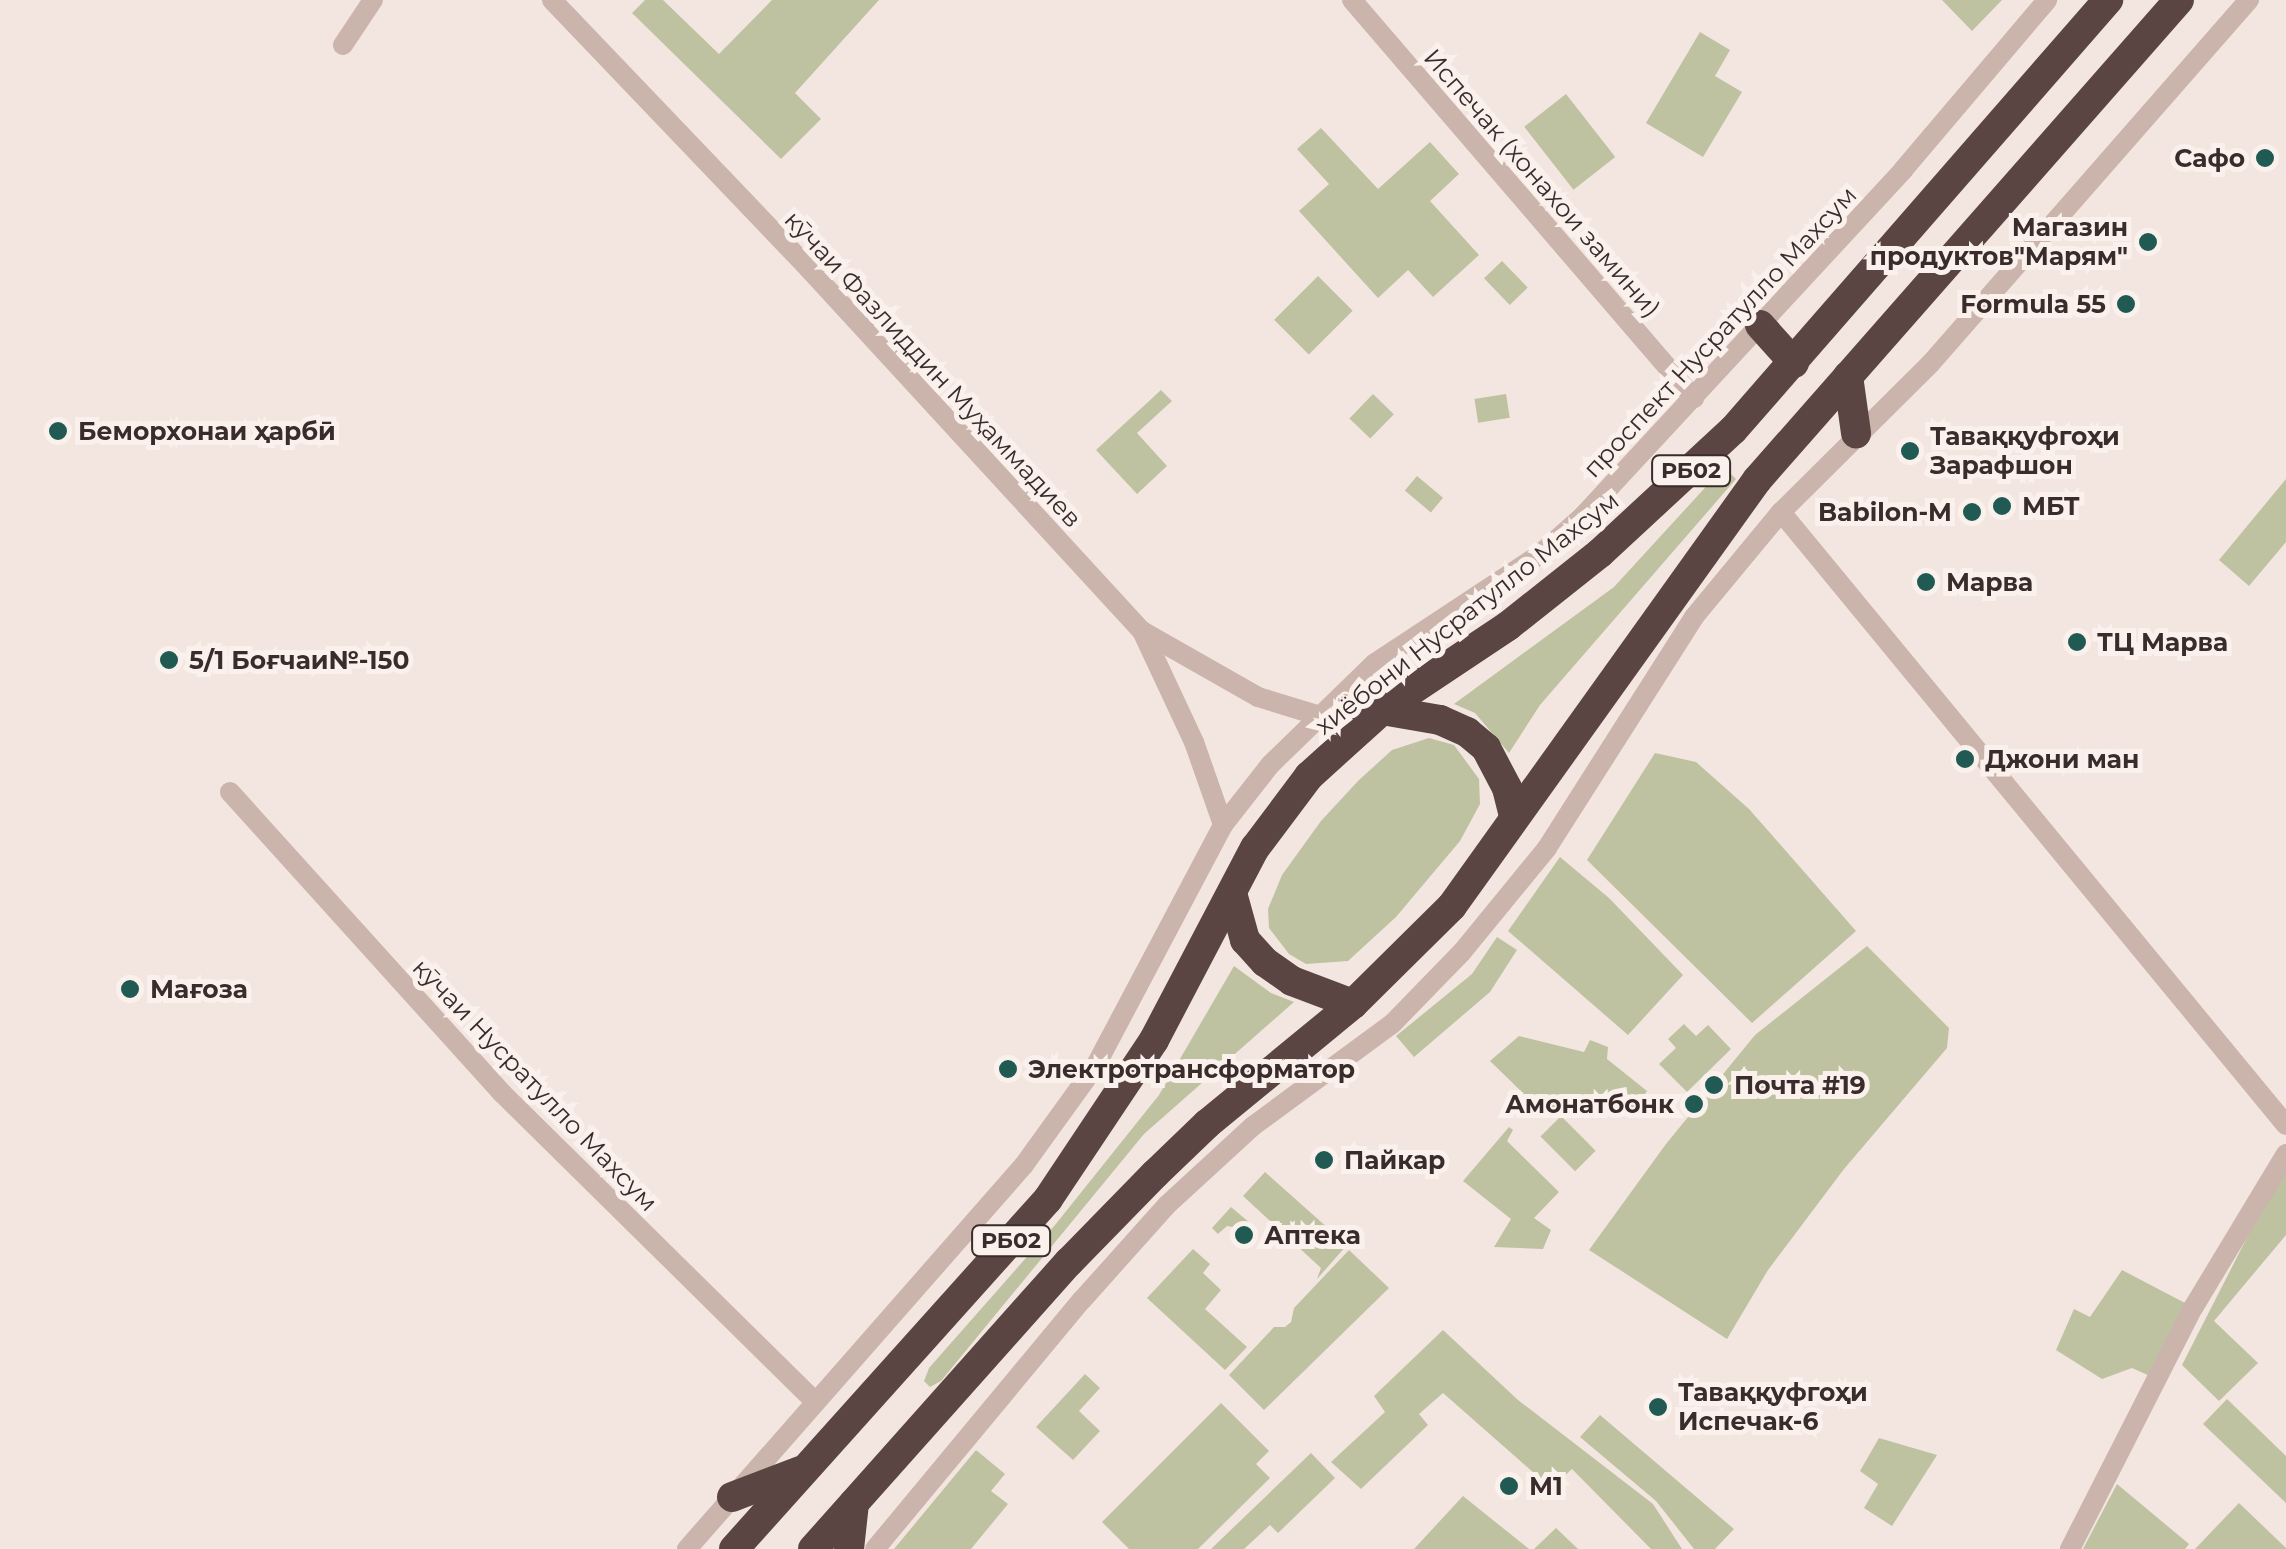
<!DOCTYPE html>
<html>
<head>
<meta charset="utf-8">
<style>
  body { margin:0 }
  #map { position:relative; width:2286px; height:1549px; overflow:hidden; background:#f3e6e1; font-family:Montserrat,sans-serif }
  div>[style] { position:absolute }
  .green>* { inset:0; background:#bec2a0; transform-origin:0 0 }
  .minor>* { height:20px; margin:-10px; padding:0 10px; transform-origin:10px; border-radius:10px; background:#cbb4ac }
  .highway>* { height:30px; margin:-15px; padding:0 15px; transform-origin:15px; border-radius:15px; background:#5a4542 }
  .dots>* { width:28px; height:28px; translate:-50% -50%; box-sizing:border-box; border:5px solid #faf1ed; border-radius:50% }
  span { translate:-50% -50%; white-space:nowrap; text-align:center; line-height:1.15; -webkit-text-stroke:10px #faf1ed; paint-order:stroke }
  .shield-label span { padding:2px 8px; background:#faf1ed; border:2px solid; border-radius:8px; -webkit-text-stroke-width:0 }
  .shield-label { font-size:22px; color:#392c2b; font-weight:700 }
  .poi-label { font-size:25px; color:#392c2b; font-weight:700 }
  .right { translate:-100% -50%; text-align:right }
  .left { translate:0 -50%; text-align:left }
  .street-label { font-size:25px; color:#392c2b }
</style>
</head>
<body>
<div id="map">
  <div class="green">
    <i style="clip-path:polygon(645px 0,663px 0,719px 54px,772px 0,879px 0,795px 93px,821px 119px,781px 159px,632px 13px)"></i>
    <i style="clip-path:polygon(1942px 0,2002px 0,1972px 31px)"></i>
    <i style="clip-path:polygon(1700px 32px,1730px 50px,1715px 76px,1742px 92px,1703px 157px,1646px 123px)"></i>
    <i style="left:1566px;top:94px;width:80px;height:53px;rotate:52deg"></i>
    <i style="clip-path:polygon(1321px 128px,1378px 189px,1430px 142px,1459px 174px,1430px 201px,1479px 255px,1433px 297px,1408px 270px,1378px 298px,1299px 211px,1329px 184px,1297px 149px)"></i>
    <i style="left:1502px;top:261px;width:37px;height:25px;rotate:46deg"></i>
    <i style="left:1318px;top:276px;width:49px;height:62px;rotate:45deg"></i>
    <i style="clip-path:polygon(1161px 390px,1172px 401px,1137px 433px,1167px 466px,1137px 494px,1096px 450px)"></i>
    <i style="left:1373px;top:394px;width:29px;height:34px;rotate:44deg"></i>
    <i style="left:1506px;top:394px;width:24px;height:32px;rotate:81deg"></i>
    <i style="clip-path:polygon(1724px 467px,1736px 479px,1540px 705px,1509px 753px,1475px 713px,1454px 704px,1614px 587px)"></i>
    <i style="left:1417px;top:476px;width:34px;height:19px;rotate:40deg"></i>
    <i style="clip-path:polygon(2286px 479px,2286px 542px,2249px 586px,2219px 560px)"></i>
    <i style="clip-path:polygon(1429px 738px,1454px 745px,1479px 779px,1480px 804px,1460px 841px,1396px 917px,1348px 961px,1306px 964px,1289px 954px,1269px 928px,1268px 909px,1282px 875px,1321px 821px,1358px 781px,1392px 750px)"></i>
    <i style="clip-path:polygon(1655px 753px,1696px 762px,1749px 809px,1856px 931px,1752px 1023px,1587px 860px)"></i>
    <i style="clip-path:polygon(1560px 857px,1609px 898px,1683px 975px,1628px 1035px,1508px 931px)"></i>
    <i style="clip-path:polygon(1497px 937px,1517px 950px,1490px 992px,1414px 1057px,1396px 1036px,1472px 974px)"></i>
    <i style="clip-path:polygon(1867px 946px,1949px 1028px,1947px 1048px,1844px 1169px,1768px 1270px,1727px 1339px,1589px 1250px,1666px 1144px,1755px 1035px)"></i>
    <i style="clip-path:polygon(1234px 966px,1271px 993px,1294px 1002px,1144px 1134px,941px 1381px,930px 1387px,924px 1381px,929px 1368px,1055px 1225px,1159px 1095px)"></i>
    <i style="clip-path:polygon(1684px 1024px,1696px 1036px,1708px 1025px,1731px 1049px,1687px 1092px,1659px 1064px,1676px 1048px,1668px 1039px)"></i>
    <i style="clip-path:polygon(1519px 1036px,1584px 1052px,1590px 1040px,1608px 1047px,1607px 1059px,1647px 1091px,1630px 1116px,1589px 1107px,1552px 1109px,1528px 1098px,1490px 1061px)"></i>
    <i style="left:1561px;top:1116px;width:49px;height:29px;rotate:45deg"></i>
    <i style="clip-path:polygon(1509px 1127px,1513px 1130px,1507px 1141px,1559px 1192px,1534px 1218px,1551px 1230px,1543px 1249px,1494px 1247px,1511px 1219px,1463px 1181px)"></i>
    <i style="clip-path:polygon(2286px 1161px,2286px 1235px,2214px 1321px,2258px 1363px,2219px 1401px,2182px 1365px)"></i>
    <i style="clip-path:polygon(1265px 1172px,1347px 1245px,1317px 1279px,1321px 1268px,1243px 1196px)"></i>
    <i style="clip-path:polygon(1231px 1207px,1250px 1223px,1244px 1229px,1227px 1226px,1218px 1234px,1212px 1228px)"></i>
    <i style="clip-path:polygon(1193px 1249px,1210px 1264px,1203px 1273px,1221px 1290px,1205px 1309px,1247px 1347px,1225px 1370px,1147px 1298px)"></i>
    <i style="clip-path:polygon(1349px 1250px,1389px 1288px,1264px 1410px,1229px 1375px,1274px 1327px,1285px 1327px,1291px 1322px,1294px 1308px)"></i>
    <i style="clip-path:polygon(2122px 1270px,2185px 1303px,2152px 1377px,2132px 1368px,2102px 1379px,2056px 1350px,2074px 1309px,2090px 1317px)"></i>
    <i style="clip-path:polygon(1443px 1330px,1518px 1400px,1653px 1504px,1682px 1549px,1651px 1549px,1572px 1469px,1551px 1488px,1443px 1393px,1419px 1414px,1428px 1425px,1361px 1489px,1331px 1462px,1385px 1412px,1374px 1396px)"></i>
    <i style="clip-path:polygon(1085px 1374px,1100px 1388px,1079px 1411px,1100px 1431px,1073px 1460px,1036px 1427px)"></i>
    <i style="clip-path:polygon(2227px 1399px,2286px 1456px,2286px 1503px,2203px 1424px)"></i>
    <i style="clip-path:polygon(1221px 1403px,1269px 1451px,1256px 1464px,1270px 1478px,1198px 1549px,1129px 1549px,1102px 1522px)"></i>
    <i style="clip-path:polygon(1600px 1415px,1734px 1529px,1715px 1549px,1694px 1549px,1656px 1501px,1580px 1437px)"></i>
    <i style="clip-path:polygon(1879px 1438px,1937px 1455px,1892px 1526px,1864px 1508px,1878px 1484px,1860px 1471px)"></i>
    <i style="clip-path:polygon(976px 1450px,1005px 1474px,991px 1491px,1008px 1504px,971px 1549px,894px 1549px)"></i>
    <i style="clip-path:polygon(1311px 1453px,1335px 1478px,1278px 1533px,1270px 1525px,1244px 1549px,1211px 1549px)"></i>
    <i style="clip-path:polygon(2117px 1484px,2189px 1544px,2185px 1549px,2083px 1549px)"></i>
    <i style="clip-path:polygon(1463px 1496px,1529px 1549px,1414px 1549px)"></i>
    <i style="clip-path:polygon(2239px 1503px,2286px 1548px,2286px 1549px,2195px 1549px)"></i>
    <i style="clip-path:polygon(1556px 1528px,1578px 1549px,1534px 1549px)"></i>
  </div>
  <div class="minor">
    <i style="left:552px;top:0;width:372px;rotate:46.3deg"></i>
    <i style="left:809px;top:269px;width:492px;rotate:47.4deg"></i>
    <i style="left:1142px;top:631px;width:133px;rotate:29.6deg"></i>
    <i style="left:1258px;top:697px;width:62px;rotate:17deg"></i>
    <i style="left:1352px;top:0;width:525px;rotate:49.33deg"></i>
    <i style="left:343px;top:45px;width:54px;rotate:-56.3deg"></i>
    <i style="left:1781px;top:512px;width:794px;rotate:50.52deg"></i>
    <i style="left:1142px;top:631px;width:123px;rotate:64.9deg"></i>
    <i style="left:1194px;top:742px;width:88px;rotate:70.7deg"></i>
    <i style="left:230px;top:792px;width:406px;rotate:47.9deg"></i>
    <i style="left:502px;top:1093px;width:440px;rotate:44.6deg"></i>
    <i style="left:687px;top:1549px;width:511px;rotate:-48.73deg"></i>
    <i style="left:1024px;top:1165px;width:123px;rotate:-54.2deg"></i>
    <i style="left:1096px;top:1065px;width:272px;rotate:-62.1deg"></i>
    <i style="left:1223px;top:825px;width:76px;rotate:-51.9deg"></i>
    <i style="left:1270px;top:765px;width:146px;rotate:-44.2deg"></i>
    <i style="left:1375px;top:663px;width:196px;rotate:-33.4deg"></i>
    <i style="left:1539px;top:555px;width:57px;rotate:-41.5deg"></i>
    <i style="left:1582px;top:517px;width:473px;rotate:-47.2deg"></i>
    <i style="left:1903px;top:170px;width:223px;rotate:-49.7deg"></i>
    <i style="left:875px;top:1549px;width:324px;rotate:-50.3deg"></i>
    <i style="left:1082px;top:1300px;width:127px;rotate:-48.2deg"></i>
    <i style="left:1167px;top:1205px;width:117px;rotate:-42.6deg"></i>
    <i style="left:1253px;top:1126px;width:172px;rotate:-36.3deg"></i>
    <i style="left:1392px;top:1024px;width:100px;rotate:-45.8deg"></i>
    <i style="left:1462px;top:952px;width:134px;rotate:-50.7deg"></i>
    <i style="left:1547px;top:848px;width:274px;rotate:-57.5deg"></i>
    <i style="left:1694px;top:617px;width:136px;rotate:-50.4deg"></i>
    <i style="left:1781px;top:512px;width:211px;rotate:-44.8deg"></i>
    <i style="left:1931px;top:363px;width:483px;rotate:-48.8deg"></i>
    <i style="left:2070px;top:1549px;width:271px;rotate:-63deg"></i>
    <i style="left:2193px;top:1308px;width:180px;rotate:-58.9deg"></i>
  </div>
  <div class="highway">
    <i style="left:1760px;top:325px;width:51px;rotate:48.2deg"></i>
    <i style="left:1848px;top:376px;width:58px;rotate:82deg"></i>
    <i style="left:1382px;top:710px;width:59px;rotate:9.8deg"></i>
    <i style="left:1440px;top:720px;width:30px;rotate:24deg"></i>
    <i style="left:1467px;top:732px;width:25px;rotate:40deg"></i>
    <i style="left:1486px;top:748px;width:45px;rotate:62.3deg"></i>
    <i style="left:1507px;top:788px;width:29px;rotate:76deg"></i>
    <i style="left:1232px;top:893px;width:49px;rotate:74.5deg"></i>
    <i style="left:1245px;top:940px;width:30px;rotate:48deg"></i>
    <i style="left:1265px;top:962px;width:33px;rotate:35deg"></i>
    <i style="left:1292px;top:981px;width:65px;rotate:20.7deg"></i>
    <i style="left:732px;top:1497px;width:73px;rotate:-20.9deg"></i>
    <i style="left:734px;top:1549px;width:470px;rotate:-48.1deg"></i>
    <i style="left:1048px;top:1199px;width:191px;rotate:-56.3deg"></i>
    <i style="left:1154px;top:1040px;width:217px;rotate:-62.3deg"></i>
    <i style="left:1255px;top:848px;width:90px;rotate:-53.1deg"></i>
    <i style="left:1309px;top:776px;width:98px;rotate:-42.1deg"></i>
    <i style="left:1382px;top:710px;width:151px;rotate:-33.7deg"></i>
    <i style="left:1508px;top:626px;width:117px;rotate:-38.4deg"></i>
    <i style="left:1600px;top:553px;width:181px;rotate:-42.8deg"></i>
    <i style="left:1733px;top:430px;width:571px;rotate:-48.91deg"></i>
    <i style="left:813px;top:1549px;width:385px;rotate:-48.3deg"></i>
    <i style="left:1069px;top:1262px;width:123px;rotate:-45.7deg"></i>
    <i style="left:1155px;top:1174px;width:72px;rotate:-43.9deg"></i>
    <i style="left:1207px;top:1124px;width:189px;rotate:-39.4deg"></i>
    <i style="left:1353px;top:1004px;width:139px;rotate:-44.7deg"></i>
    <i style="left:1452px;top:906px;width:524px;rotate:-54.4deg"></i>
    <i style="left:1757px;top:480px;width:639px;rotate:-48.68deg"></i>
    <i style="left:849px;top:1549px;width:46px;rotate:-83.8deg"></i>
  </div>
  <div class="dots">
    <i style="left:2265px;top:158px;background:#215a52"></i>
    <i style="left:2148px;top:242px;background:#215a52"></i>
    <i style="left:2126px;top:304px;background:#215a52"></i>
    <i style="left:58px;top:431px;background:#215a52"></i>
    <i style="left:1910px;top:451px;background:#215a52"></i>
    <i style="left:2002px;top:506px;background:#215a52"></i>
    <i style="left:1972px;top:512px;background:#215a52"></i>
    <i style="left:1926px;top:582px;background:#215a52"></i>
    <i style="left:2077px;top:642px;background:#215a52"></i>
    <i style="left:169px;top:660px;background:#215a52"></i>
    <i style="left:1965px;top:759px;background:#215a52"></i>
    <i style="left:130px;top:989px;background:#215a52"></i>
    <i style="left:1008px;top:1069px;background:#215a52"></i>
    <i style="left:1714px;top:1085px;background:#215a52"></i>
    <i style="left:1694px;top:1104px;background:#215a52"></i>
    <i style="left:1324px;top:1160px;background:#215a52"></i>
    <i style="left:1244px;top:1235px;background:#215a52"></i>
    <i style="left:1658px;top:1407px;background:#215a52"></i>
    <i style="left:1509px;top:1486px;background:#215a52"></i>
  </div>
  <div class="shield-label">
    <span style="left:1691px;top:471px">РБ02</span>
    <span style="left:1011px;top:1241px">РБ02</span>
  </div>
  <div class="poi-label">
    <span class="right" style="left:2245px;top:158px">Сафо</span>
    <span class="right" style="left:2128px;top:242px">Магазин<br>продуктов"Марям"</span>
    <span class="right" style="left:2106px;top:304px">Formula 55</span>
    <span class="left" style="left:78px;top:431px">Беморхонаи ҳарбӣ</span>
    <span class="left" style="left:1930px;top:451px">Таваққуфгоҳи<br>Зарафшон</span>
    <span class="left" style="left:2022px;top:506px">МБТ</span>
    <span class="right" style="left:1952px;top:512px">Babilon-M</span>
    <span class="left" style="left:1946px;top:582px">Марва</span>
    <span class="left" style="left:2097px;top:642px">ТЦ Марва</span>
    <span class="left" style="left:189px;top:660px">5/1 Боғчаи№-150</span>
    <span class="left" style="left:1985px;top:759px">Джони ман</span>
    <span class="left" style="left:150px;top:989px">Мағоза</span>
    <span class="left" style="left:1028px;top:1069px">Электротрансформатор</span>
    <span class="left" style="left:1734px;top:1085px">Почта #19</span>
    <span class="right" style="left:1674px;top:1104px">Амонатбонк</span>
    <span class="left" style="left:1344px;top:1160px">Пайкар</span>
    <span class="left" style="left:1264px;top:1235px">Аптека</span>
    <span class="left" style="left:1678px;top:1407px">Таваққуфгоҳи<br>Испечак-6</span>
    <span class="left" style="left:1529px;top:1486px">М1</span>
  </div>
  <div class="street-label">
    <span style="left:1542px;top:183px;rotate:49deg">Испечак (хонахои замини)</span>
    <span style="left:1720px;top:332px;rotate:-47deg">проспект Нусратулло Махсум</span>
    <span style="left:933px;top:369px;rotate:47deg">кӯчаи Фазлиддин Муҳаммадиев</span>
    <span style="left:1467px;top:613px;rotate:-38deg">хиёбони Нусратулло Махсум</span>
    <span style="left:535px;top:1085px;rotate:46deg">кӯчаи Нусратулло Махсум</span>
  </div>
</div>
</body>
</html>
